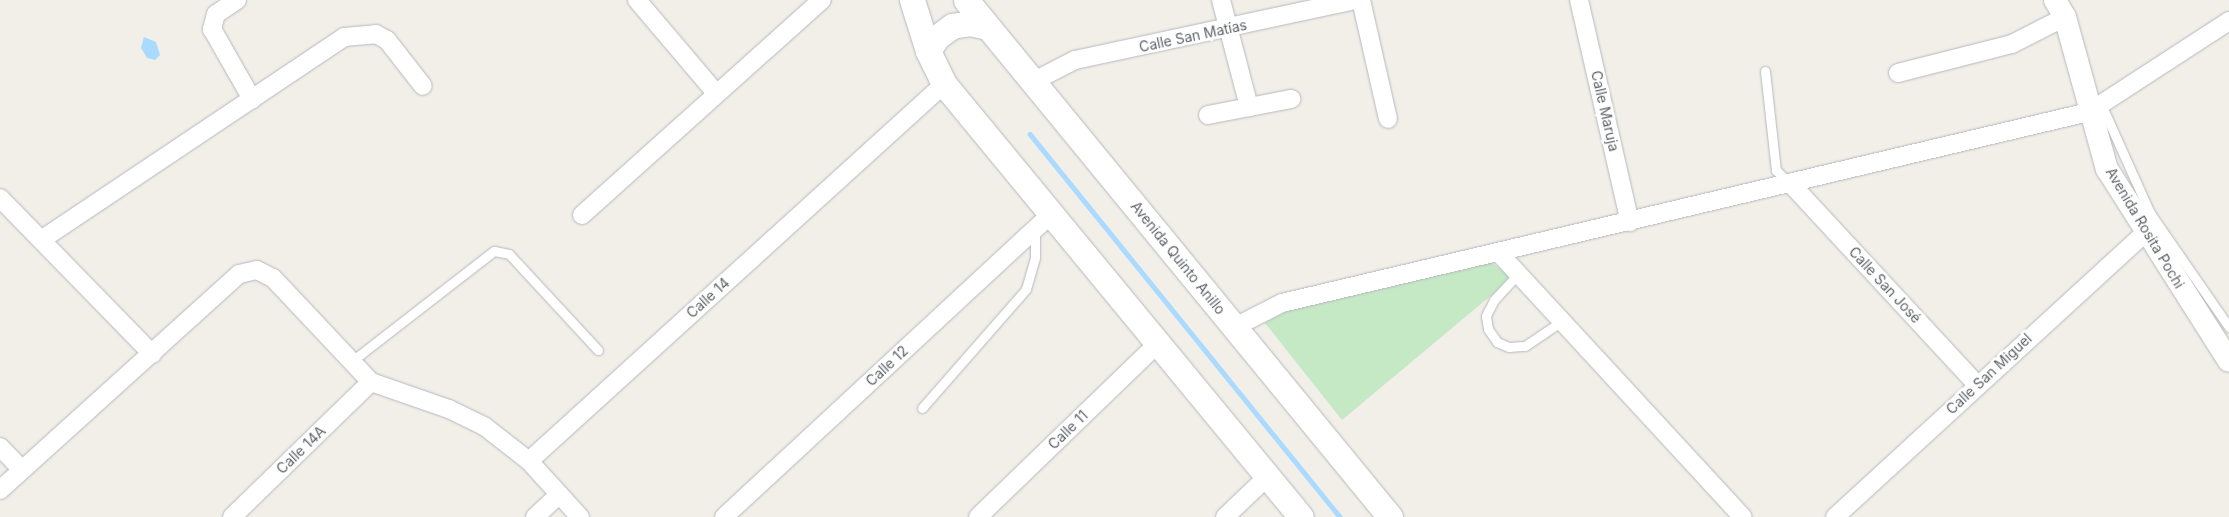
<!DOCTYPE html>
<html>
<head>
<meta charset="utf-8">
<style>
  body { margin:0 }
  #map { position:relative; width:2229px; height:517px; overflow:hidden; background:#f1efe8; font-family:Inter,sans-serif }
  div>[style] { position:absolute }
  .green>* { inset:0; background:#c5e8c5 }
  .water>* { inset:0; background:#aadaff }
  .stream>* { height:4.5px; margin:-2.25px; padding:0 2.25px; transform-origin:2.25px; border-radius:2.25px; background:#aadaff }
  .roads { filter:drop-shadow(0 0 1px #b5b8bc) drop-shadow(0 0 1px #b5b8bc) }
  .service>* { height:9px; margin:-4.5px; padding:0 4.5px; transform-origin:4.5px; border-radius:4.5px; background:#fff }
  .minor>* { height:18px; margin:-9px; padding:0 9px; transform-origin:9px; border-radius:9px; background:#fff }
  .tertiary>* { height:22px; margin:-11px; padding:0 11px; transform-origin:11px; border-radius:11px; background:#fff }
  .secondary>* { height:25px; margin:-12.5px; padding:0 12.5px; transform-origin:12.5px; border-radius:12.5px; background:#fff }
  span { translate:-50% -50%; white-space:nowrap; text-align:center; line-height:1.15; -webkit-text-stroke:5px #fff; paint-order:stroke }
  .street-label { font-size:14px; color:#5f6368 }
</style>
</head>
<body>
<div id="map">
  <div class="green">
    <i style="clip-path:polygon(1490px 261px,1512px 278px,1342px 420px,1265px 323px,1302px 302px)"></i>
  </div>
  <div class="water">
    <i style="clip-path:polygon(144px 37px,156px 42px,160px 55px,155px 60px,147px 58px,141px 48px)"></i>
  </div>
  <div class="stream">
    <i style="left:1030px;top:134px;width:493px;rotate:51deg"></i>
  </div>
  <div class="roads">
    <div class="service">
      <i style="left:1765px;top:71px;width:100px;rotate:83.7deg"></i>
      <i style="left:1776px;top:170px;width:17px;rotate:45deg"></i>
      <i style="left:2101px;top:104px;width:120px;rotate:65.8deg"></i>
      <i style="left:2150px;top:213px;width:139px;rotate:55.3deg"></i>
      <i style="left:1519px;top:273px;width:37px;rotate:133deg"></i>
      <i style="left:1494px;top:300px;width:18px;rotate:117deg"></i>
      <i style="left:1486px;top:316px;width:13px;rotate:81deg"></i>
      <i style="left:1488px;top:329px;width:16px;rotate:55deg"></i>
      <i style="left:1497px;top:342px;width:13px;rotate:23deg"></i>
      <i style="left:1509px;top:347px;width:16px;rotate:-4deg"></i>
      <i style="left:1525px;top:346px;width:45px;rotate:-34deg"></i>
      <i style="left:352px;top:361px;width:180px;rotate:-37.8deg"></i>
      <i style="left:494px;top:251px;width:15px;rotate:11deg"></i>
      <i style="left:509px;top:254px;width:131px;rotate:47.2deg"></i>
      <i style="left:922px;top:408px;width:158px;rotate:-48.8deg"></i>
      <i style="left:1026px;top:289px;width:32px;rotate:-74deg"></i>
      <i style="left:1035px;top:258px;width:28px;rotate:-90deg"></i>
    </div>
    <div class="minor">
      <i style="left:237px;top:0;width:25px;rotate:146deg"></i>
      <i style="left:216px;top:14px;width:16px;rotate:105deg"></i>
      <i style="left:212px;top:29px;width:81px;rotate:60.3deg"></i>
      <i style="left:637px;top:0;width:122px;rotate:49.7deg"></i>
      <i style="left:1221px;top:0;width:111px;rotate:75.3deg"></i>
      <i style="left:1361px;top:0;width:122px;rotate:77.2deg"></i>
      <i style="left:1579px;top:0;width:228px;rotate:77.1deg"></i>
      <i style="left:1898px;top:73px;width:118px;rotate:-14.3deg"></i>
      <i style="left:2012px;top:44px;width:59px;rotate:-27deg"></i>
      <i style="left:1034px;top:81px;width:46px;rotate:-27.1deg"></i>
      <i style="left:1075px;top:60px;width:287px;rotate:-12.1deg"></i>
      <i style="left:1208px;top:115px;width:85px;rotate:-10.9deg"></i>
      <i style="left:1792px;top:185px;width:272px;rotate:47.2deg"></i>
      <i style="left:0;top:198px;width:218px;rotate:45.7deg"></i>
      <i style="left:582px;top:215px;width:322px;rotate:-41.9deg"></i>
      <i style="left:41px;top:240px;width:365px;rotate:-33.8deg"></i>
      <i style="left:344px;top:37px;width:32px;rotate:-5deg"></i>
      <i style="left:376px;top:34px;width:13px;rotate:29deg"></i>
      <i style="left:387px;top:40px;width:58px;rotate:52deg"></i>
      <i style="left:1499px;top:253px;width:359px;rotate:47.3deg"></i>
      <i style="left:1235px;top:327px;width:53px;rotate:-27.1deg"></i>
      <i style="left:1282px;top:303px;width:829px;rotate:-13.32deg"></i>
      <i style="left:2089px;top:112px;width:167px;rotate:-33deg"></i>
      <i style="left:0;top:447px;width:30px;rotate:46deg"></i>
      <i style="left:529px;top:461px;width:561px;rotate:-42.25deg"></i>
      <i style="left:0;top:490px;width:322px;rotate:-42.1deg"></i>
      <i style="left:239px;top:274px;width:18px;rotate:-13deg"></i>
      <i style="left:257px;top:270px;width:18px;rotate:27deg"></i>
      <i style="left:273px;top:278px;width:143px;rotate:46.7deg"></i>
      <i style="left:371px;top:382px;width:83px;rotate:19.1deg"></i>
      <i style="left:449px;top:409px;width:39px;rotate:26deg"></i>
      <i style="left:484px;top:426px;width:57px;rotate:37.9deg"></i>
      <i style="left:529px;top:461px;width:76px;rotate:47.7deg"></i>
      <i style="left:232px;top:517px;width:194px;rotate:-44.2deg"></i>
      <i style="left:535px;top:517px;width:33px;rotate:-43deg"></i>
      <i style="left:724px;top:517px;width:444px;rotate:-42.8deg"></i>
      <i style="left:978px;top:517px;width:252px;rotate:-44deg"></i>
      <i style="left:1225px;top:517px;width:58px;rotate:-43.6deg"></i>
      <i style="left:1835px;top:517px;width:420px;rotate:-42.5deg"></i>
    </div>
    <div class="tertiary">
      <i style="left:2055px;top:0;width:20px;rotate:60deg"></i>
      <i style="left:2065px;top:17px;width:158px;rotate:74.6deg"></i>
      <i style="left:2107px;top:169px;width:227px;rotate:57.6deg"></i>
    </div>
    <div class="secondary">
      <i style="left:912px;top:0;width:53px;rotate:72.6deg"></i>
      <i style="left:928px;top:51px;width:37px;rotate:64deg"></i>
      <i style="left:944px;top:84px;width:561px;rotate:50.5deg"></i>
      <i style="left:966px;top:0;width:669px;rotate:50.64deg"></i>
      <i style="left:928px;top:51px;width:17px;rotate:-57deg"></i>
      <i style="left:937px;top:37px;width:19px;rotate:-36deg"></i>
      <i style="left:952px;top:26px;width:18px;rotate:-9deg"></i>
      <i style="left:970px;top:23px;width:17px;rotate:13deg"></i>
    </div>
  </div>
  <div class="street-label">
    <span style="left:1193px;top:36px;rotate:-12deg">Calle San Matías</span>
    <span style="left:1605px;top:111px;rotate:77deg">Calle Maruja</span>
    <span style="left:2145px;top:228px;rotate:59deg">Avenida Rosita Pochi</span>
    <span style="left:1178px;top:258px;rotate:51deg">Avenida Quinto Anillo</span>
    <span style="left:1885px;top:285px;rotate:47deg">Calle San José</span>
    <span style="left:708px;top:298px;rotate:-42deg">Calle 14</span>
    <span style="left:887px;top:366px;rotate:-43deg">Calle 12</span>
    <span style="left:1989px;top:374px;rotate:-43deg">Calle San Miguel</span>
    <span style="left:1068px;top:430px;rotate:-44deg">Calle 11</span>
    <span style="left:301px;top:450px;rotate:-44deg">Calle 14A</span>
  </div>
</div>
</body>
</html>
